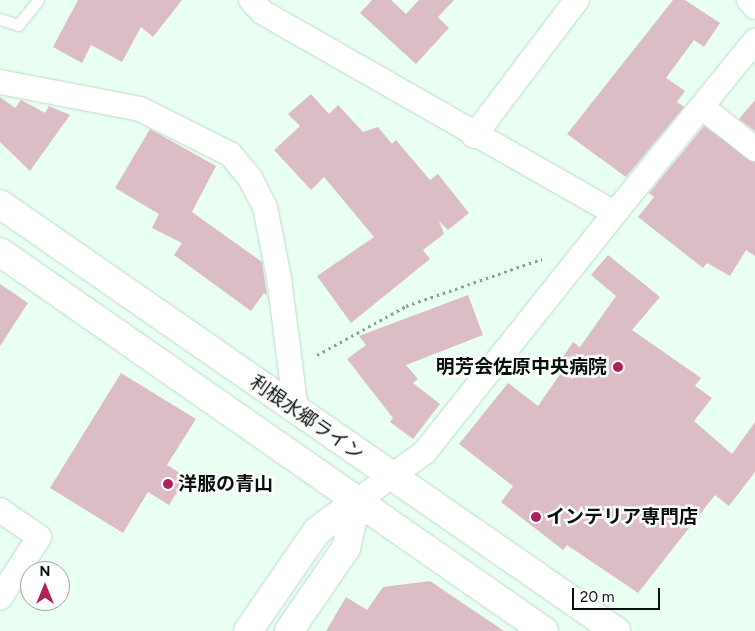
<!DOCTYPE html>
<html>
<head>
<meta charset="utf-8">
<style>
  body { margin:0 }
  #map { position:relative; width:755px; height:631px; overflow:hidden; background:#e8fff2; font-family:Figtree,"Noto Sans JP",sans-serif }
  div>[style] { position:absolute }
  .building>* { inset:0; background:#dcbdc5 }
  .path>* { height:3px; margin-top:-1.5px; transform-origin:0; background:repeating-linear-gradient(90deg,#8d9f95 0 2.5px,transparent 0 6.5px) }
  .roads { filter:drop-shadow(0 0 1px #bcd8c8) drop-shadow(0 0 1px #bcd8c8) }
  .lane>* { height:11px; margin:-5.5px; padding:0 5.5px; transform-origin:5.5px; border-radius:5.5px; background:#fff }
  .street>* { height:24px; margin:-12px; padding:0 12px; transform-origin:12px; border-radius:12px; background:#fff }
  .secondary>* { height:28px; margin:-14px; padding:0 14px; transform-origin:14px; border-radius:14px; background:#fff }
  .highway>* { height:28px; margin:-14px; padding:0 14px; transform-origin:14px; border-radius:14px; background:#fff }
  .dots>* { width:14px; height:14px; translate:-50% -50%; box-sizing:border-box; border:2px solid #fff; border-radius:50% }
  span { translate:-50% -50%; white-space:nowrap; text-align:center; line-height:1.15; -webkit-text-stroke:5px #fff; paint-order:stroke }
  .poi-label { font-size:19px; color:#07110c; font-weight:700 }
  .right { translate:-100% -50%; text-align:right }
  .left { translate:0 -50%; text-align:left }
  .street-label { font-size:19px; color:#07110c }
  .north { position:absolute; left:20px; top:561px; width:50px; height:50px; box-sizing:border-box; background:#fff; border:1px solid #9ca09e; border-radius:50%; rotate:0deg; font-size:14px; font-weight:700; line-height:20px; text-align:center; color:#07110c }
  .north::after { content:''; display:block; margin:auto; width:18px; height:22px; background:#ae205c; clip-path:polygon(50% 0,100% 100%,50% 72%,0 100%) }
  .scale { position:absolute; left:572px; top:588px; width:88px; height:22px; box-sizing:border-box; border:2px solid #07110c; border-top:0; padding-left:6px; font-size:15px; line-height:18px; white-space:nowrap; color:#07110c; -webkit-text-stroke:4px #fff; paint-order:stroke }
</style>
</head>
<body>
<div id="map">
  <div class="building">
    <i style="clip-path:polygon(78px 0,182px 0,153px 37px,141px 27px,122px 62px,91px 45px,82px 63px,53px 47px)"></i>
    <i style="clip-path:polygon(372px 0,391px 0,406px 14px,419px 0,454px 0,438px 17px,449px 28px,416px 64px,360px 13px)"></i>
    <i style="clip-path:polygon(673px 0,685px 0,720px 23px,704px 47px,694px 40px,666px 78px,685px 91px,677px 102px,684px 107px,626px 177px,567px 134px)"></i>
    <i style="clip-path:polygon(311px 94px,329px 114px,338px 105px,363px 132px,378px 127px,392px 144px,396px 140px,430px 180px,438px 174px,469px 213px,448px 230px,439px 221px,444px 234px,423px 250px,430px 259px,351px 323px,317px 276px,374px 237px,324px 177px,311px 190px,274px 150px,300px 126px,288px 114px)"></i>
    <i style="clip-path:polygon(0 97px,15px 108px,21px 100px,45px 113px,49px 106px,70px 115px,30px 171px,0 142px)"></i>
    <i style="clip-path:polygon(755px 100px,755px 131px,739px 119px)"></i>
    <i style="clip-path:polygon(704px 126px,755px 162px,755px 256px,746px 250px,730px 276px,707px 263px,703px 268px,638px 217px,654px 197px,649px 193px)"></i>
    <i style="clip-path:polygon(150px 129px,216px 166px,192px 212px,262px 262px,267px 295px,264px 293px,251px 311px,174px 255px,182px 243px,152px 228px,159px 214px,115px 188px)"></i>
    <i style="clip-path:polygon(608px 255px,660px 297px,632px 330px,701px 378px,695px 386px,712px 398px,694px 421px,732px 454px,755px 422px,755px 472px,729px 506px,715px 495px,638px 593px,567px 545px,563px 550px,501px 502px,513px 486px,459px 444px,508px 383px,538px 406px,565px 367px,559px 363px,573px 342px,580px 347px,616px 296px,591px 275px)"></i>
    <i style="clip-path:polygon(0 284px,28px 303px,0 346px)"></i>
    <i style="clip-path:polygon(468px 295px,483px 335px,406px 365px,418px 379px,413px 383px,440px 404px,413px 439px,390px 422px,393px 418px,347px 359px,366px 345px,359px 336px)"></i>
    <i style="clip-path:polygon(121px 373px,196px 419px,167px 465px,186px 477px,169px 505px,148px 492px,123px 533px,50px 488px)"></i>
    <i style="clip-path:polygon(430px 581px,504px 631px,326px 631px,346px 597px,367px 610px,383px 587px)"></i>
  </div>
  <div class="path">
    <i style="left:317px;top:355px;width:102px;rotate:-28.8deg"></i>
    <i style="left:406px;top:306px;width:144px;rotate:-19.1deg"></i>
  </div>
  <div class="roads">
    <div class="lane">
      <i style="left:0;top:19px;width:19px;rotate:18deg"></i>
      <i style="left:18px;top:25px;width:32px;rotate:-51deg"></i>
    </div>
    <div class="street">
      <i style="left:251px;top:0;width:16px;rotate:47deg"></i>
      <i style="left:262px;top:12px;width:406px;rotate:29.7deg"></i>
      <i style="left:615px;top:213px;width:305px;rotate:128.5deg"></i>
      <i style="left:425px;top:452px;width:84px;rotate:144.2deg"></i>
      <i style="left:749px;top:0;width:9px;rotate:49deg"></i>
      <i style="left:0;top:82px;width:143px;rotate:10.9deg"></i>
      <i style="left:140px;top:109px;width:101px;rotate:26.6deg"></i>
      <i style="left:230px;top:154px;width:31px;rotate:50deg"></i>
      <i style="left:250px;top:178px;width:33px;rotate:63deg"></i>
      <i style="left:265px;top:207px;width:72px;rotate:78.8deg"></i>
      <i style="left:279px;top:278px;width:134px;rotate:82.7deg"></i>
      <i style="left:702px;top:107px;width:68px;rotate:38.4deg"></i>
      <i style="left:474px;top:136px;width:171px;rotate:-52.9deg"></i>
      <i style="left:615px;top:213px;width:222px;rotate:-50.9deg"></i>
      <i style="left:0;top:510px;width:47px;rotate:34.7deg"></i>
      <i style="left:39px;top:537px;width:72px;rotate:122.6deg"></i>
    </div>
    <div class="secondary">
      <i style="left:248px;top:631px;width:121px;rotate:-55.4deg"></i>
      <i style="left:317px;top:531px;width:50px;rotate:-36.9deg"></i>
      <i style="left:289px;top:631px;width:101px;rotate:-55.5deg"></i>
      <i style="left:346px;top:548px;width:48px;rotate:-76.8deg"></i>
    </div>
    <div class="highway">
      <i style="left:0;top:204px;width:750px;rotate:34.73deg"></i>
      <i style="left:0;top:252px;width:663px;rotate:34.86deg"></i>
    </div>
  </div>
  <div class="dots">
    <i style="left:618px;top:367px;background:#ae205c"></i>
    <i style="left:168px;top:484px;background:#ae205c"></i>
    <i style="left:536px;top:517px;background:#ae205c"></i>
  </div>
  <div class="poi-label">
    <span class="right" style="left:607px;top:367px">明芳会佐原中央病院</span>
    <span class="left" style="left:178px;top:484px">洋服の青山</span>
    <span class="left" style="left:546px;top:517px">インテリア専門店</span>
  </div>
  <div class="street-label">
    <span style="left:307px;top:418px;rotate:35deg">利根水郷ライン</span>
  </div>
  <div class="north">N</div>
  <div class="scale">20 m</div>
</div>
</body>
</html>
